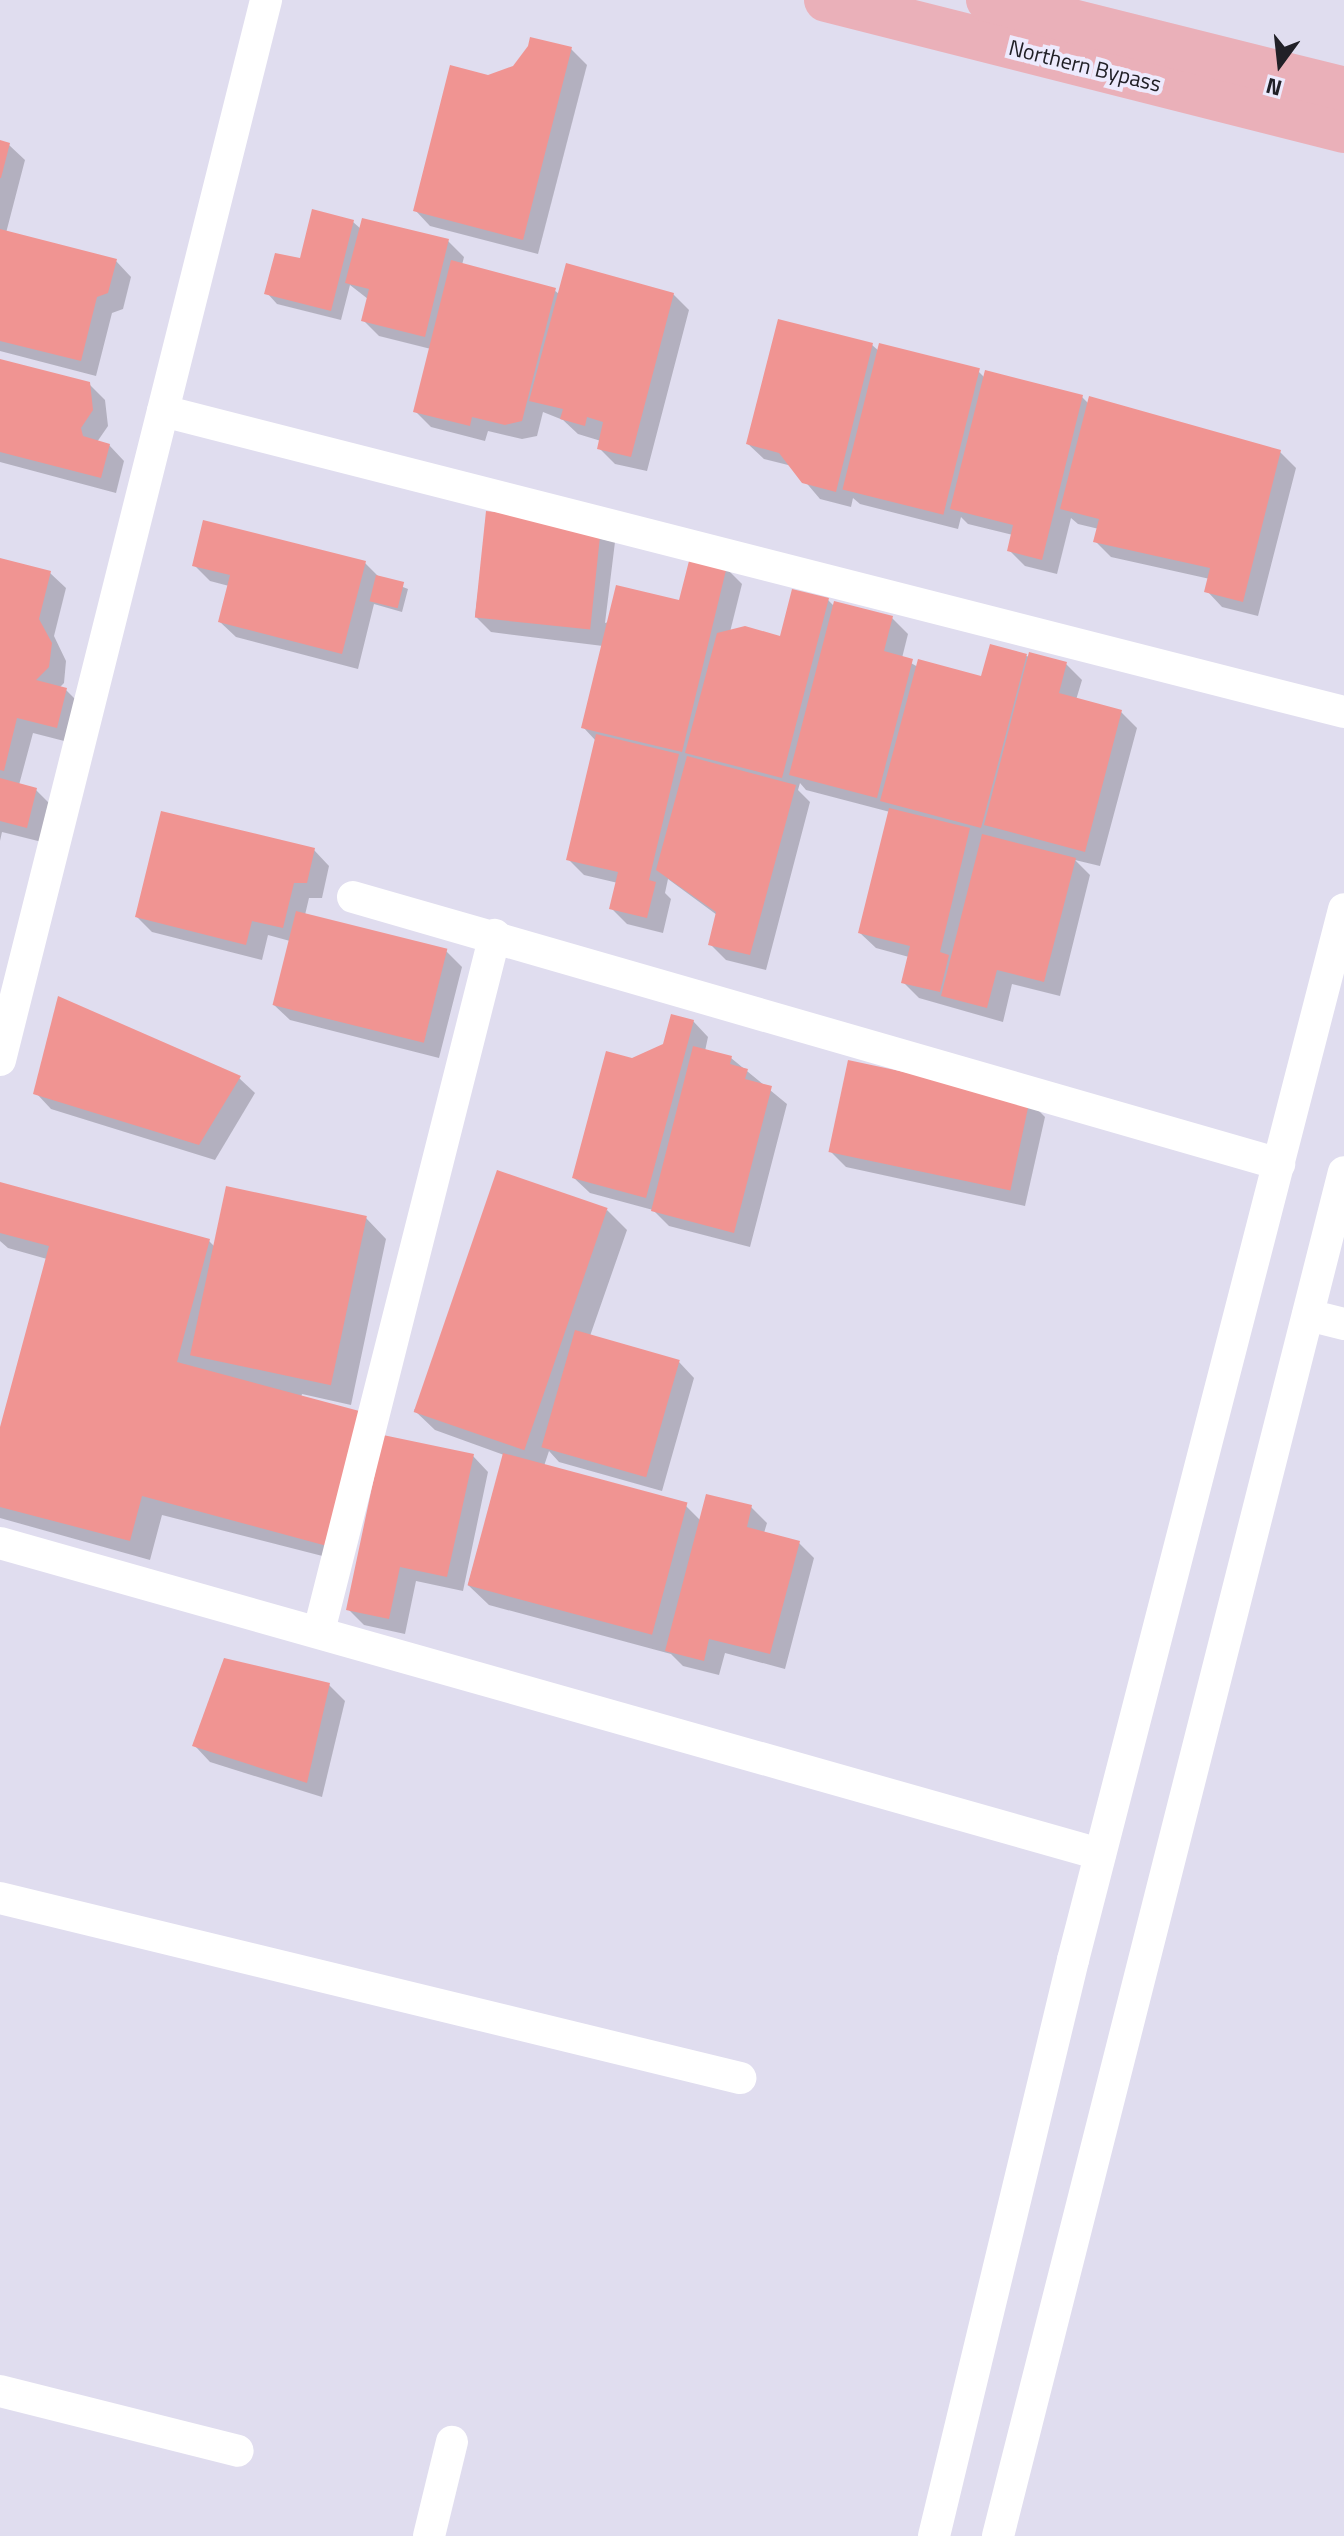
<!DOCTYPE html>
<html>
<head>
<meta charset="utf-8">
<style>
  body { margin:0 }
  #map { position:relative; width:1344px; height:2536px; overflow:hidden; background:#e0ddef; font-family:"Titillium Web",sans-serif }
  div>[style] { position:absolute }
  .shadow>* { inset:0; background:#0003 }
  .building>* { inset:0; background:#f09492; transform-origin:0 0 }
  .minor>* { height:32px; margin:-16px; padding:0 16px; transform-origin:16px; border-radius:16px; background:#fff }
  .primary>* { height:44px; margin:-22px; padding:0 22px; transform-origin:22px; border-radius:22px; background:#eab0b9 }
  span { translate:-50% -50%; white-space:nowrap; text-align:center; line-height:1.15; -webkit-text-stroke:8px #edeafd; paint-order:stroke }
  .street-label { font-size:22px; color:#212027 }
  .north { position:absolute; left:1240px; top:24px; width:80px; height:80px; -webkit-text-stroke:6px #edeafd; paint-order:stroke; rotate:195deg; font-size:22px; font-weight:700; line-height:32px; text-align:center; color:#212027 }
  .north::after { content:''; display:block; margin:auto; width:28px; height:36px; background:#212027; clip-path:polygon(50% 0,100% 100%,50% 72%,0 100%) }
</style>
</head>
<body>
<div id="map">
  <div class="shadow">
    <i style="clip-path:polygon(571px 49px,587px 65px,538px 254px,430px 226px,415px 210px,489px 77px)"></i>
    <i style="clip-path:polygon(0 142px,9px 145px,25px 160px,6px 233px,116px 261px,131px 277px,123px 309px,112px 313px,96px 376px,0 351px)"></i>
    <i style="clip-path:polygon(353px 222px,361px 229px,448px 241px,464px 257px,462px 265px,554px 290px,559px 294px,673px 294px,689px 310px,647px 471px,615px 464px,599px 448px,601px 441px,578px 434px,563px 420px,543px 412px,537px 436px,522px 439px,488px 431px,485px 441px,431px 427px,415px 411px,431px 349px,379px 336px,363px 320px,368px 299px,350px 285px,341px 320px,277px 304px,267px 293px,301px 261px)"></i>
    <i style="clip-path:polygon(872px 345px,879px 351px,978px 371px,985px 378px,1082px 397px,1089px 404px,1280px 452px,1296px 468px,1258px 616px,1222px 607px,1207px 591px,1210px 579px,1111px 557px,1095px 541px,1099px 529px,1078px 524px,1071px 518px,1057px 574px,1025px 566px,1009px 550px,1013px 535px,968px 524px,961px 517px,958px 529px,860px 504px,853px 498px,851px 507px,820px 499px,792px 466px,764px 459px,748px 444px)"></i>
    <i style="clip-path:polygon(0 361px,89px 384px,105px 400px,108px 426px,97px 442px,109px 445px,124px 461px,116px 493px,0 462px)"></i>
    <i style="clip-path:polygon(488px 513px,615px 542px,605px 623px,681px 602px,726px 568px,742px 584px,730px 632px,782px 638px,828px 600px,835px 607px,892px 618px,908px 634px,902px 658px,918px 667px,983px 678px,1026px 656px,1066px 664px,1082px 680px,1076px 700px,1121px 712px,1137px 728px,1100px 866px,1075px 860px,1090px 875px,1060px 996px,1012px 984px,1003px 1022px,919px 998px,903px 982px,909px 957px,876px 948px,860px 933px,890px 812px,806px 790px,800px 783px,798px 790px,810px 802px,766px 970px,726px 960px,710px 944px,717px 915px,668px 879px,665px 893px,671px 899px,663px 933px,627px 924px,611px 908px,618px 883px,584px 875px,568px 859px,596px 741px,583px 727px,603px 646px,491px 632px,475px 616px)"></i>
    <i style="clip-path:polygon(0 560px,50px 573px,66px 588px,54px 636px,66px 661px,64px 683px,59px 688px,66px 690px,82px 706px,72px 743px,33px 733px,19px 785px,36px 790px,51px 805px,42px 842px,2px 832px,0 841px)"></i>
    <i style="clip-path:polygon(365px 563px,380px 578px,408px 589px,402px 612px,374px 604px,358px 669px,236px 637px,220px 622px,229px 586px,210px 581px,194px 565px)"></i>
    <i style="clip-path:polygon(314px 850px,329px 866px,322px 898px,309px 898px,305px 915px,446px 951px,462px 967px,439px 1058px,290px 1020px,274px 1005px,290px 941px,268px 935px,262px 960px,152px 932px,137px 917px)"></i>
    <i style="clip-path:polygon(693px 1021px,708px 1037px,705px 1051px,731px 1058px,787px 1104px,750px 1247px,669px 1226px,653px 1210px,590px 1193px,574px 1178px,632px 1060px,665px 1045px)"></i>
    <i style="clip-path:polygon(239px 1078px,255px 1093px,215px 1160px,51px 1109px,36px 1093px)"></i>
    <i style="clip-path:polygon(1029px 1101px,1045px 1117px,1025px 1206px,846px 1167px,830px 1151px)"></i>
    <i style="clip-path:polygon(0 1184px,209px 1241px,215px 1247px,366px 1218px,386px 1239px,351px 1405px,302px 1394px,301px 1398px,342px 1561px,162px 1515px,150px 1560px,0 1518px,0 1435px,47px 1259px,8px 1248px,0 1241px)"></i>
    <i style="clip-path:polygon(607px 1210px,627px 1230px,590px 1336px,679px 1362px,694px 1378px,662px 1491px,559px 1462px,549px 1451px,544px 1466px,686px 1506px,701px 1521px,751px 1507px,767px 1523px,764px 1533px,799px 1543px,814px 1558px,785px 1669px,725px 1653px,719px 1675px,683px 1666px,671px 1654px,489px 1605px,468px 1585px,504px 1455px,435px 1430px,414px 1410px)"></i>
    <i style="clip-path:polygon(473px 1456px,488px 1472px,463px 1591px,416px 1581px,405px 1634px,364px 1625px,348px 1609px)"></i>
    <i style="clip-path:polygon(329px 1685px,345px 1701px,322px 1797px,210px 1762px,195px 1746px)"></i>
  </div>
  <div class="building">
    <i style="clip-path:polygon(530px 37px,572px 47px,523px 240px,413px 211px,450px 65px,488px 75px,513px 66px,528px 46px)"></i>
    <i style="clip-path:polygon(0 140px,10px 143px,1px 178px,0 178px)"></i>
    <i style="clip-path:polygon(312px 209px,354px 220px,331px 311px,264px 294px,275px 253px,300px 258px)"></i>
    <i style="clip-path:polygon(362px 218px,449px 239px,425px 337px,361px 321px,369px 289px,345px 283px)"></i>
    <i style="clip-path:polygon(0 229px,117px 259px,108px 293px,97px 297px,81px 361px,0 341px)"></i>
    <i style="clip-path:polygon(451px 260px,556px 288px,522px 421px,505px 425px,472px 417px,470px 426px,413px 412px)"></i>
    <i style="clip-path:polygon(566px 263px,674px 293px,631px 457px,597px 449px,603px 422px,587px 417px,585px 426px,560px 419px,563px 409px,529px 401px)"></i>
    <i style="clip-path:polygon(778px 319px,873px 343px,836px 492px,802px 483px,779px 453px,746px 444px)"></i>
    <i style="left:879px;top:343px;width:104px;height:151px;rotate:14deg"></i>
    <i style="clip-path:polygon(0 359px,90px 382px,93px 410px,81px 428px,83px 436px,110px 444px,101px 478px,0 452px)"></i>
    <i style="clip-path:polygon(985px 370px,1083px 395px,1042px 560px,1007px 551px,1013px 525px,950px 509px)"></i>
    <i style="clip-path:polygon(1089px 396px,1281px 450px,1243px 602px,1204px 592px,1210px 568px,1093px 542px,1099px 519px,1060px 509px)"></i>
    <i style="left:486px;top:511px;width:116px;height:107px;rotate:6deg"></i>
    <i style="clip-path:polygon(203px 520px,366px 561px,342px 654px,218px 622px,230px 575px,192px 566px)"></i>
    <i style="clip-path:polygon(690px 557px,727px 566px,682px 752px,581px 728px,616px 585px,679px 600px)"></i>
    <i style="clip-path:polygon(0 558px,51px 571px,39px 619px,52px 643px,49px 667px,36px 680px,67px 688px,57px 728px,17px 718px,4px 771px,0 770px)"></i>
    <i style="left:376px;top:575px;width:29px;height:27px;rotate:14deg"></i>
    <i style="clip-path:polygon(792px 589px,829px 598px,782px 778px,685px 753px,717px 633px,745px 626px,780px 636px)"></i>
    <i style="clip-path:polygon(834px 601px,893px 616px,884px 651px,913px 659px,877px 798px,789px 775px)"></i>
    <i style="clip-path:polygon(990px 644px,1027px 654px,981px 828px,880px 801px,918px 659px,981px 676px)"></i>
    <i style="clip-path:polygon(1029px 652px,1067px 662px,1059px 693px,1122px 710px,1085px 852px,984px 825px)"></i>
    <i style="clip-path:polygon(596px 734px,679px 754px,649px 880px,656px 882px,647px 918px,609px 909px,618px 872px,566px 860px)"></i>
    <i style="clip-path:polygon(687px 756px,796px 785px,750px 955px,708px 945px,716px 912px,656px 870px)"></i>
    <i style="clip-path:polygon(0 778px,37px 788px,27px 828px,0 821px)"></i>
    <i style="clip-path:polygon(889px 808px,970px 828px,940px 952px,949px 955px,940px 992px,901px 983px,910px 946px,858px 933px)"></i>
    <i style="clip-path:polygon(161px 811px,315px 848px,307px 883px,294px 883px,283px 928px,252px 921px,246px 945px,135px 917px)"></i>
    <i style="clip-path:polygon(982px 834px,1076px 858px,1044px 982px,997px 970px,987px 1008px,941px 996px)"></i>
    <i style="left:296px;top:911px;width:156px;height:97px;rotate:14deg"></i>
    <i style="clip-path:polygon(58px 996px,241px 1076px,199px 1145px,33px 1094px)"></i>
    <i style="clip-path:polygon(671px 1014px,694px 1020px,646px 1198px,572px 1178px,606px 1051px,632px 1058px,663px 1044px)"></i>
    <i style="clip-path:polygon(693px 1046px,732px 1056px,730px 1064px,748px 1069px,745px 1079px,772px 1086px,734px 1233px,651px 1211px)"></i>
    <i style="left:848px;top:1060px;width:186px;height:94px;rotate:12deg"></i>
    <i style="left:497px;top:1170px;width:117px;height:256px;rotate:19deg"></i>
    <i style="clip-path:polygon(0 1182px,210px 1239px,177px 1362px,363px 1412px,327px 1546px,142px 1496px,130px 1541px,0 1507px,0 1427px,49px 1246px,0 1233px)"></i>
    <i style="left:226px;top:1186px;width:144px;height:173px;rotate:12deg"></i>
    <i style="left:575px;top:1330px;width:109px;height:122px;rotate:16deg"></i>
    <i style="clip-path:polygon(383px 1435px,474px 1454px,447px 1577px,400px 1567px,389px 1619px,346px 1610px)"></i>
    <i style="left:503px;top:1453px;width:191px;height:137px;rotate:15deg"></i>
    <i style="clip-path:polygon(706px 1494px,752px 1505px,747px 1527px,800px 1541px,770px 1654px,709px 1639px,704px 1661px,665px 1651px)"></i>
    <i style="clip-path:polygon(224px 1658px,330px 1683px,307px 1783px,192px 1746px)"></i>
  </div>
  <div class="minor">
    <i style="left:163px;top:411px;width:1219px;rotate:14.3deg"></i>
    <i style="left:353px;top:897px;width:964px;rotate:16.08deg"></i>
    <i style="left:0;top:1060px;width:1093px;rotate:-75.91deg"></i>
    <i style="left:1308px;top:1315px;width:37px;rotate:14deg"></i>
    <i style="left:0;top:1543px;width:1143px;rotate:15.79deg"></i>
    <i style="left:319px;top:1631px;width:718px;rotate:-75.81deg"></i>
    <i style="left:0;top:1898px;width:762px;rotate:13.67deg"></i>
    <i style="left:0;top:2391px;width:245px;rotate:14.1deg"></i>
    <i style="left:429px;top:2536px;width:97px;rotate:-76.3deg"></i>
    <i style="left:934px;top:2536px;width:593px;rotate:-76.43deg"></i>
    <i style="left:1073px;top:1960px;width:1085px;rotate:-75.54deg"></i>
    <i style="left:998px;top:2536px;width:1407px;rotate:-75.77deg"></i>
  </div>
  <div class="primary">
    <i style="left:826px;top:0;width:534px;rotate:14.19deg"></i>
    <i style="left:988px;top:0;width:367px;rotate:14deg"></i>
  </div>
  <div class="street-label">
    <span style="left:1085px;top:66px;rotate:14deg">Northern Bypass</span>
  </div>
  <div class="north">N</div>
</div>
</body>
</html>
